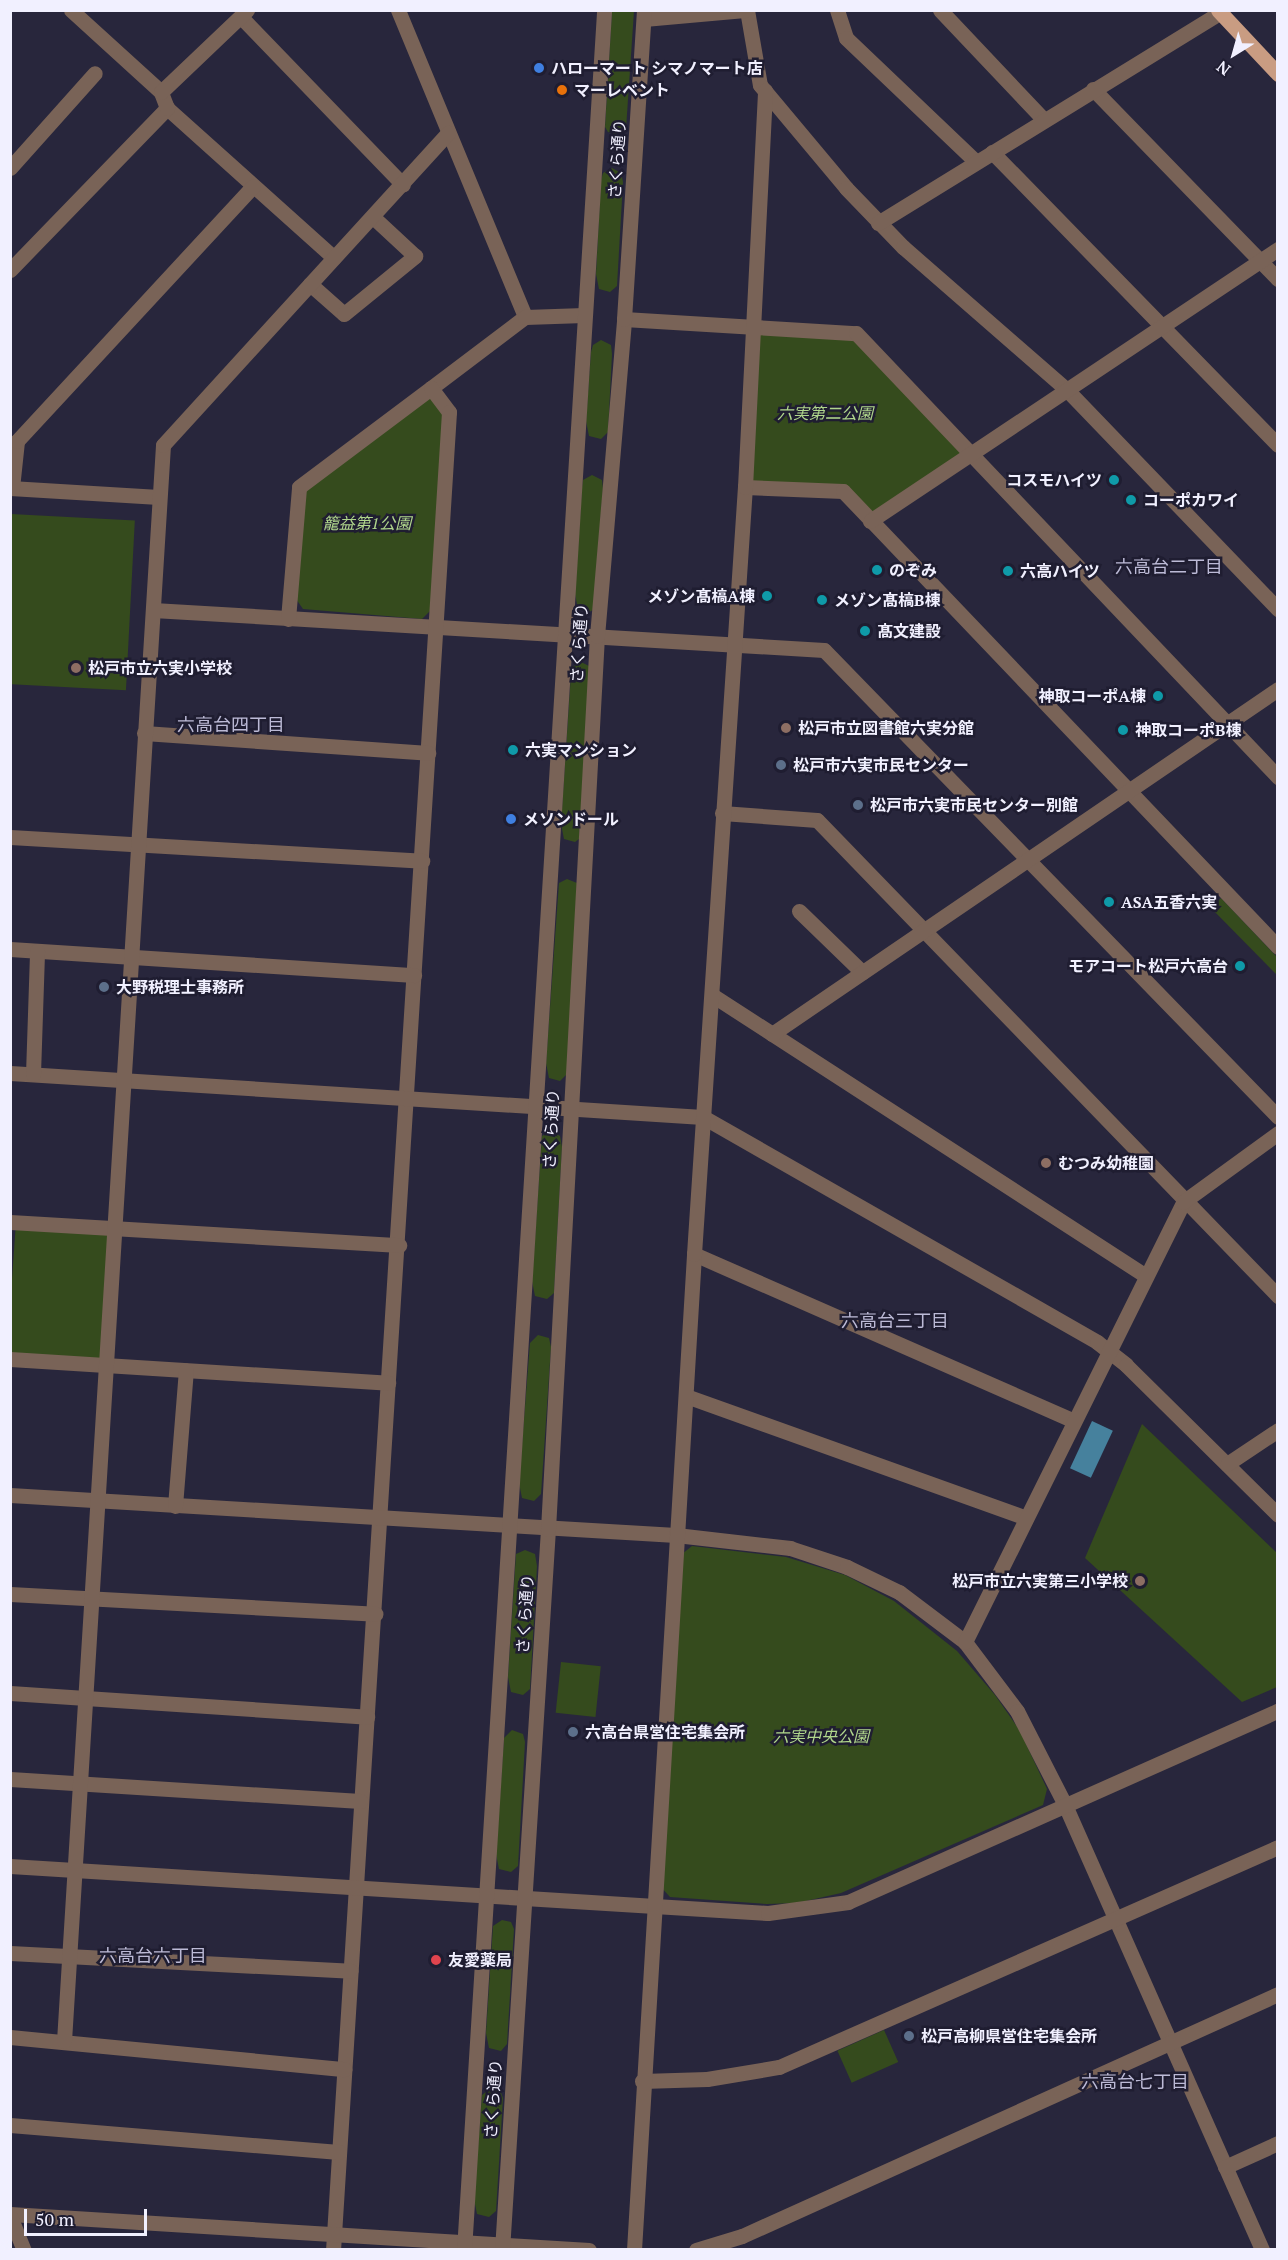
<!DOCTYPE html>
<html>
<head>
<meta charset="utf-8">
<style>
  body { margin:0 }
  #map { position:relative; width:1288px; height:2260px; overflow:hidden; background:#28263c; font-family:"PT Serif","Noto Sans JP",serif }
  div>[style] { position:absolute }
  .green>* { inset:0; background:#354b1d; transform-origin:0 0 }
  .water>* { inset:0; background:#46819d; transform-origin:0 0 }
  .minor>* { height:15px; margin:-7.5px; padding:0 7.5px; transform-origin:7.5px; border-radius:7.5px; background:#796357 }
  .major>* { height:15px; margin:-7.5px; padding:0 7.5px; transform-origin:7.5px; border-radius:7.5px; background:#c99c82 }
  .dots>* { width:16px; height:16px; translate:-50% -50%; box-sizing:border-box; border:3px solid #1f1d31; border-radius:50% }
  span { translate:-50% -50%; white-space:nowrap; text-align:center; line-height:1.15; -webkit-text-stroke:5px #1f1d31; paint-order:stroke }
  .poi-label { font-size:16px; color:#f1f0ff; font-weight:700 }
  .left { translate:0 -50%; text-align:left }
  .right { translate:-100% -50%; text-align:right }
  .street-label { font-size:16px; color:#f1f0ff }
  .park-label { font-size:16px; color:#b0d68c; font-style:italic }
  .neighbourhood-label { font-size:18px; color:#bcbad6 }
  .frame { position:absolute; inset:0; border:12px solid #f1f0ff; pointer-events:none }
  .north { position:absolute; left:1204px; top:24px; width:60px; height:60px; -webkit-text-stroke:4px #1f1d31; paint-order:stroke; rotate:217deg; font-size:16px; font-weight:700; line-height:24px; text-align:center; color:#f1f0ff }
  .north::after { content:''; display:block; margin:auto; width:21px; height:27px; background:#f1f0ff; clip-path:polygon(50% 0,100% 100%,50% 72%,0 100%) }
  .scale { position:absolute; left:24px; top:2209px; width:123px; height:27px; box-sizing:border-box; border:3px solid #f1f0ff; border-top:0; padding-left:8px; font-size:18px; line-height:21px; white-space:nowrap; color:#f1f0ff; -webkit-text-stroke:4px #1f1d31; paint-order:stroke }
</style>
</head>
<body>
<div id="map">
  <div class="green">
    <i style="clip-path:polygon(612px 11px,634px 11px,626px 129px,619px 135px,608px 132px,605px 127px)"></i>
    <i style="clip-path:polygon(612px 168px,621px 173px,623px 182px,617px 286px,610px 292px,599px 289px,596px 274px,601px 180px,603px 173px)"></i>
    <i style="clip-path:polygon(752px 325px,856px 333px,971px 455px,870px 521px,843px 491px,745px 487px)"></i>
    <i style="clip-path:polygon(601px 340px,611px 345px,612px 354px,608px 432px,601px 439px,589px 436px,586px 421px,591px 352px,593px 345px)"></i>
    <i style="clip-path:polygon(431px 388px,449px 412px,430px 611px,422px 619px,303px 609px,296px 599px,299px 487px)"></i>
    <i style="clip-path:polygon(592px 475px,602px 480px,603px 489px,593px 610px,589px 612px,578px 609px,575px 594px,582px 487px,583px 480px)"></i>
    <i style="left:11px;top:514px;width:124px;height:170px;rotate:3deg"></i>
    <i style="clip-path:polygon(581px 662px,591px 667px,579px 839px,575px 842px,564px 839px,561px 824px,571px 674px,572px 667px)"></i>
    <i style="clip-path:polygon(567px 879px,577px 883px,567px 1074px,560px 1081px,549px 1078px,546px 1063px,559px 883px)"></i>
    <i style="clip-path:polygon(1221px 898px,1277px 957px,1277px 975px,1211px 908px)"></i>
    <i style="clip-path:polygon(550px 1131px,560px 1136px,562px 1147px,554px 1293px,547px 1299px,535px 1296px,532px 1281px,542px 1136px)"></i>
    <i style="left:16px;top:1222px;width:97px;height:137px;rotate:4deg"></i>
    <i style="clip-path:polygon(538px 1335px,549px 1338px,551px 1347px,541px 1494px,534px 1501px,522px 1498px,519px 1483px,530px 1343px)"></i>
    <i style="clip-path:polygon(1142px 1424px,1277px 1553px,1277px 1687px,1242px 1702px,1085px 1558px)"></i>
    <i style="clip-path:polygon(692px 1546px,786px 1557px,845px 1575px,894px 1601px,957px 1651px,995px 1695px,1020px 1731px,1047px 1789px,1043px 1805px,841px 1893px,797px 1903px,767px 1904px,670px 1897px,660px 1886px,682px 1554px)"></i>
    <i style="clip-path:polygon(525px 1550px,535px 1554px,537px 1566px,530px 1689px,523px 1695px,511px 1692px,508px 1677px,516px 1554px)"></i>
    <i style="left:561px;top:1662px;width:40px;height:51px;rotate:6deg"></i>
    <i style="clip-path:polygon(512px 1730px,523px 1734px,525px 1742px,518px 1866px,511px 1872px,499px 1869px,496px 1854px,504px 1738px)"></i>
    <i style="clip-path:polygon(502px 1920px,511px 1922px,514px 1929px,507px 2044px,501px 2051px,489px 2048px,486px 2033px,493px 1926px)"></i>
    <i style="left:884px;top:2030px;width:35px;height:51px;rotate:66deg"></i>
    <i style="clip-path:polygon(491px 2088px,500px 2090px,503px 2098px,496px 2211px,489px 2217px,477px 2214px,474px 2199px,482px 2095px)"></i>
  </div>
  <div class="water">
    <i style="left:1092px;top:1421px;width:23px;height:52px;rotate:25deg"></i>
  </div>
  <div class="minor">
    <i style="left:71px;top:10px;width:122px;rotate:42.3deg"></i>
    <i style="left:398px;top:10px;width:332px;rotate:67.5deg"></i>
    <i style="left:747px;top:10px;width:76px;rotate:80.2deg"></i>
    <i style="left:760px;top:85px;width:134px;rotate:50.1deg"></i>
    <i style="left:846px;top:188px;width:82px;rotate:46deg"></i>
    <i style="left:903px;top:247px;width:219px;rotate:41.1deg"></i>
    <i style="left:1068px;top:391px;width:303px;rotate:46.1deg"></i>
    <i style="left:837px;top:10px;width:29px;rotate:72deg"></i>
    <i style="left:846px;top:38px;width:178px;rotate:43.6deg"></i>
    <i style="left:940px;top:10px;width:151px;rotate:46.6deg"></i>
    <i style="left:241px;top:17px;width:233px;rotate:46deg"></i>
    <i style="left:644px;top:19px;width:101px;rotate:-5.1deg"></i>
    <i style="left:1093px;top:89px;width:265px;rotate:45.8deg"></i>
    <i style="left:167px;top:108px;width:224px;rotate:41.9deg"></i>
    <i style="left:992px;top:152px;width:409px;rotate:45.7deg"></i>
    <i style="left:10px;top:168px;width:127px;rotate:-48.2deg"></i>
    <i style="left:878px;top:223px;width:401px;rotate:-31.6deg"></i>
    <i style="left:10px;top:270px;width:226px;rotate:-45.9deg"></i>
    <i style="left:167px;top:108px;width:17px;rotate:-111deg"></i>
    <i style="left:161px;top:92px;width:119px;rotate:-43.6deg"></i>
    <i style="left:310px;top:284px;width:45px;rotate:41.4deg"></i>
    <i style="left:344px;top:314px;width:92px;rotate:-39.2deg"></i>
    <i style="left:415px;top:256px;width:57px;rotate:-137.1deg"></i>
    <i style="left:624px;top:319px;width:232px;rotate:3.5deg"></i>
    <i style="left:856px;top:333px;width:613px;rotate:46.46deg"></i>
    <i style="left:431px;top:388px;width:118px;rotate:-37.1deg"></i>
    <i style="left:525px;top:317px;width:59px;rotate:-1.9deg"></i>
    <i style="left:745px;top:487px;width:98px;rotate:2.3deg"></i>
    <i style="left:843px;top:491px;width:630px;rotate:46.35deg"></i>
    <i style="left:10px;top:488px;width:149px;rotate:3.5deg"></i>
    <i style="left:12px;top:488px;width:47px;rotate:-83.9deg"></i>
    <i style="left:17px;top:441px;width:347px;rotate:-47.2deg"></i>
    <i style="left:870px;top:521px;width:490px;rotate:-33.7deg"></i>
    <i style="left:153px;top:610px;width:672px;rotate:3.41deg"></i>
    <i style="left:824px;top:650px;width:651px;rotate:45.81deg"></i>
    <i style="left:288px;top:619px;width:132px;rotate:-85.2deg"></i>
    <i style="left:299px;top:487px;width:165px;rotate:-36.9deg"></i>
    <i style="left:431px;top:388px;width:30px;rotate:53deg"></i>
    <i style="left:449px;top:412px;width:1842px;rotate:93.61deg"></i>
    <i style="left:144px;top:733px;width:285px;rotate:4deg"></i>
    <i style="left:722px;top:813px;width:95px;rotate:4.2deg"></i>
    <i style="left:817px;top:820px;width:663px;rotate:45.92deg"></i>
    <i style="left:10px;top:837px;width:413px;rotate:3.3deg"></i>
    <i style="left:799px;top:911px;width:88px;rotate:44.1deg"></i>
    <i style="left:10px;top:949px;width:405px;rotate:3.7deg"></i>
    <i style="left:712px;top:995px;width:517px;rotate:32.92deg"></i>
    <i style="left:772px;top:1034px;width:612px;rotate:-34.29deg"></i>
    <i style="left:10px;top:1073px;width:694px;rotate:3.63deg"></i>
    <i style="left:703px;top:1117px;width:454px;rotate:29.7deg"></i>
    <i style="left:1097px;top:1342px;width:37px;rotate:38deg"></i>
    <i style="left:1126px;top:1365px;width:214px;rotate:44.6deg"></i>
    <i style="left:33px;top:1074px;width:123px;rotate:-88.1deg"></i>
    <i style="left:10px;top:1222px;width:390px;rotate:3.4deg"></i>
    <i style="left:694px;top:1254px;width:415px;rotate:23.7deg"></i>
    <i style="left:10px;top:1359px;width:379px;rotate:3.6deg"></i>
    <i style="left:686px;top:1396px;width:361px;rotate:19.7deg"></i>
    <i style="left:1227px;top:1464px;width:61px;rotate:-33.7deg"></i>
    <i style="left:10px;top:1495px;width:667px;rotate:3.44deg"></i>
    <i style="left:676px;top:1535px;width:115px;rotate:6.5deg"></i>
    <i style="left:790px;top:1548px;width:60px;rotate:18.4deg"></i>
    <i style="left:847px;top:1567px;width:58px;rotate:25.7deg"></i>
    <i style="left:899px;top:1592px;width:83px;rotate:37.1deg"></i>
    <i style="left:965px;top:1642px;width:86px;rotate:53deg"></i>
    <i style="left:1017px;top:1711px;width:106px;rotate:62.9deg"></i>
    <i style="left:1065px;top:1805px;width:487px;rotate:66.1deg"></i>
    <i style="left:175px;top:1506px;width:136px;rotate:-85.4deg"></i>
    <i style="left:10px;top:1594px;width:366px;rotate:3.1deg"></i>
    <i style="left:965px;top:1642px;width:491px;rotate:-63.6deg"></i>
    <i style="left:1183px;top:1202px;width:117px;rotate:-36deg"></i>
    <i style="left:10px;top:1693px;width:358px;rotate:3.8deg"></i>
    <i style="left:10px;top:1779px;width:351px;rotate:3.6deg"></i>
    <i style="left:10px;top:1866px;width:759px;rotate:3.55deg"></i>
    <i style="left:768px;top:1913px;width:81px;rotate:-7.8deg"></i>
    <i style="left:848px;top:1902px;width:471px;rotate:-24deg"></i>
    <i style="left:10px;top:1953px;width:341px;rotate:3deg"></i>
    <i style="left:10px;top:2037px;width:336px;rotate:5.5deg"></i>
    <i style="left:64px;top:2041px;width:1599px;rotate:-86.45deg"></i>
    <i style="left:163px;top:445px;width:423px;rotate:-47.6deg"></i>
    <i style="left:642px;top:2081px;width:65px;rotate:-1.8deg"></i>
    <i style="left:707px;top:2079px;width:73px;rotate:-9.5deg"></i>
    <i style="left:779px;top:2067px;width:545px;rotate:-23.79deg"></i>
    <i style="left:10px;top:2125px;width:330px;rotate:4.7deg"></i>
    <i style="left:1225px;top:2167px;width:58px;rotate:-24.4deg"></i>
    <i style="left:10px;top:2214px;width:580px;rotate:3.56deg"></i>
    <i style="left:10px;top:2216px;width:37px;rotate:68deg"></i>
    <i style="left:464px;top:2250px;width:2244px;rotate:-86.42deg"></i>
    <i style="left:502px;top:2250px;width:722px;rotate:-86.35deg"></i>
    <i style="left:548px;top:1529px;width:894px;rotate:-86.86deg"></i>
    <i style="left:597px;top:636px;width:318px;rotate:-85.1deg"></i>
    <i style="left:624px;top:319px;width:310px;rotate:-86.3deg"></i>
    <i style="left:634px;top:2250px;width:998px;rotate:-86.55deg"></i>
    <i style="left:694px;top:1254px;width:769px;rotate:-86.2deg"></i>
    <i style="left:745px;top:487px;width:397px;rotate:-87.1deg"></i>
    <i style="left:696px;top:2250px;width:48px;rotate:-16.9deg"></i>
    <i style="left:742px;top:2236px;width:588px;rotate:-24.3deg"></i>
  </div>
  <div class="major">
    <i style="left:1218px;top:10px;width:88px;rotate:46.8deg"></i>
  </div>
  <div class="dots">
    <i style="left:539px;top:68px;background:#3f7fe0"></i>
    <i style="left:562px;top:90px;background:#e8710a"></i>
    <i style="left:1114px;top:480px;background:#0f9aa8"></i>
    <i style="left:1131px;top:500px;background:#0f9aa8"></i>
    <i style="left:877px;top:570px;background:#0f9aa8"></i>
    <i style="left:1008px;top:571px;background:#0f9aa8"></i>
    <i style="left:767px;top:596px;background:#0f9aa8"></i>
    <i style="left:822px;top:600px;background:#0f9aa8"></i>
    <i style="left:865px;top:631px;background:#0f9aa8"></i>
    <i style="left:76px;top:668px;background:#8d6e63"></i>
    <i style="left:1158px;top:696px;background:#0f9aa8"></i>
    <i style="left:786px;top:728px;background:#8d6e63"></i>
    <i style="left:1123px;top:730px;background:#0f9aa8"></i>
    <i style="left:513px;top:750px;background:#0f9aa8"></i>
    <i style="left:781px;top:765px;background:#5c6f8a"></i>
    <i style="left:858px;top:805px;background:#5c6f8a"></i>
    <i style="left:511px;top:819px;background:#3f7fe0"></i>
    <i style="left:1109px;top:902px;background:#0f9aa8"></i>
    <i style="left:1240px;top:966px;background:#0f9aa8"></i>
    <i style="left:104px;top:987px;background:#5c6f8a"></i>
    <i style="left:1046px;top:1163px;background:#8d6e63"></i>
    <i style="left:1140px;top:1581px;background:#8d6e63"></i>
    <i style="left:573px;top:1732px;background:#5c6f8a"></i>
    <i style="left:436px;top:1960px;background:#e0444e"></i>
    <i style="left:909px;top:2036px;background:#5c6f8a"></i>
  </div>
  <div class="poi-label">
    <span class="left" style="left:551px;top:68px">ハローマート シマノマート店</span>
    <span class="left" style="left:574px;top:90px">マーレベント</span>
    <span class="right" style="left:1102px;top:480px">コスモハイツ</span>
    <span class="left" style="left:1143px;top:500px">コーポカワイ</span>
    <span class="left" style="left:889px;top:570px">のぞみ</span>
    <span class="left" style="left:1020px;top:571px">六高ハイツ</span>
    <span class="right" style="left:755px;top:596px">メゾン髙槁A棟</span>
    <span class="left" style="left:834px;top:600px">メゾン髙槁B棟</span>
    <span class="left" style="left:877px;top:631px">髙文建設</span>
    <span class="left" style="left:88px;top:668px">松戸市立六実小学校</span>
    <span class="right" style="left:1146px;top:696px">神取コーポA棟</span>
    <span class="left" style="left:798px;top:728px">松戸市立図書館六実分館</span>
    <span class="left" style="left:1135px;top:730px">神取コーポB棟</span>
    <span class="left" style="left:525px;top:750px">六実マンション</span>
    <span class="left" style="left:793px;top:765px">松戸市六実市民センター</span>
    <span class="left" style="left:870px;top:805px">松戸市六実市民センター別館</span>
    <span class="left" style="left:523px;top:819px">メソンドール</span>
    <span class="left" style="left:1121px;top:902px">ASA五香六実</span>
    <span class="right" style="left:1228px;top:966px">モアコート松戸六高台</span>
    <span class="left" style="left:116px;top:987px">大野税理士事務所</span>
    <span class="left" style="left:1058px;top:1163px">むつみ幼稚園</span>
    <span class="right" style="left:1128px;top:1581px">松戸市立六実第三小学校</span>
    <span class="left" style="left:585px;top:1732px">六高台県営住宅集会所</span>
    <span class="left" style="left:448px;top:1960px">友愛薬局</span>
    <span class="left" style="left:921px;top:2036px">松戸高柳県営住宅集会所</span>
  </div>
  <div class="street-label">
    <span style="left:617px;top:159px;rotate:-86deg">さくら通り</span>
    <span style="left:579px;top:643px;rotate:-86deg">さくら通り</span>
    <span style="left:551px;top:1129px;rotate:-87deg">さくら通り</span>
    <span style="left:525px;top:1614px;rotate:-86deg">さくら通り</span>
    <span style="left:493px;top:2099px;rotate:-86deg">さくら通り</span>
  </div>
  <div class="park-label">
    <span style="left:825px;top:413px">六実第二公園</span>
    <span style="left:367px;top:523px">籠益第1公園</span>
    <span style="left:821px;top:1736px">六実中央公園</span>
  </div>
  <div class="neighbourhood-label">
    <span style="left:1169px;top:566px">六高台二丁目</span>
    <span style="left:231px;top:724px">六高台四丁目</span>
    <span style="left:895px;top:1320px">六高台三丁目</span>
    <span style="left:153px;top:1955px">六高台六丁目</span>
    <span style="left:1135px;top:2081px">六高台七丁目</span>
  </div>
  <div class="frame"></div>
  <div class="north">N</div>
  <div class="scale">50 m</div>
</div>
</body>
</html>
